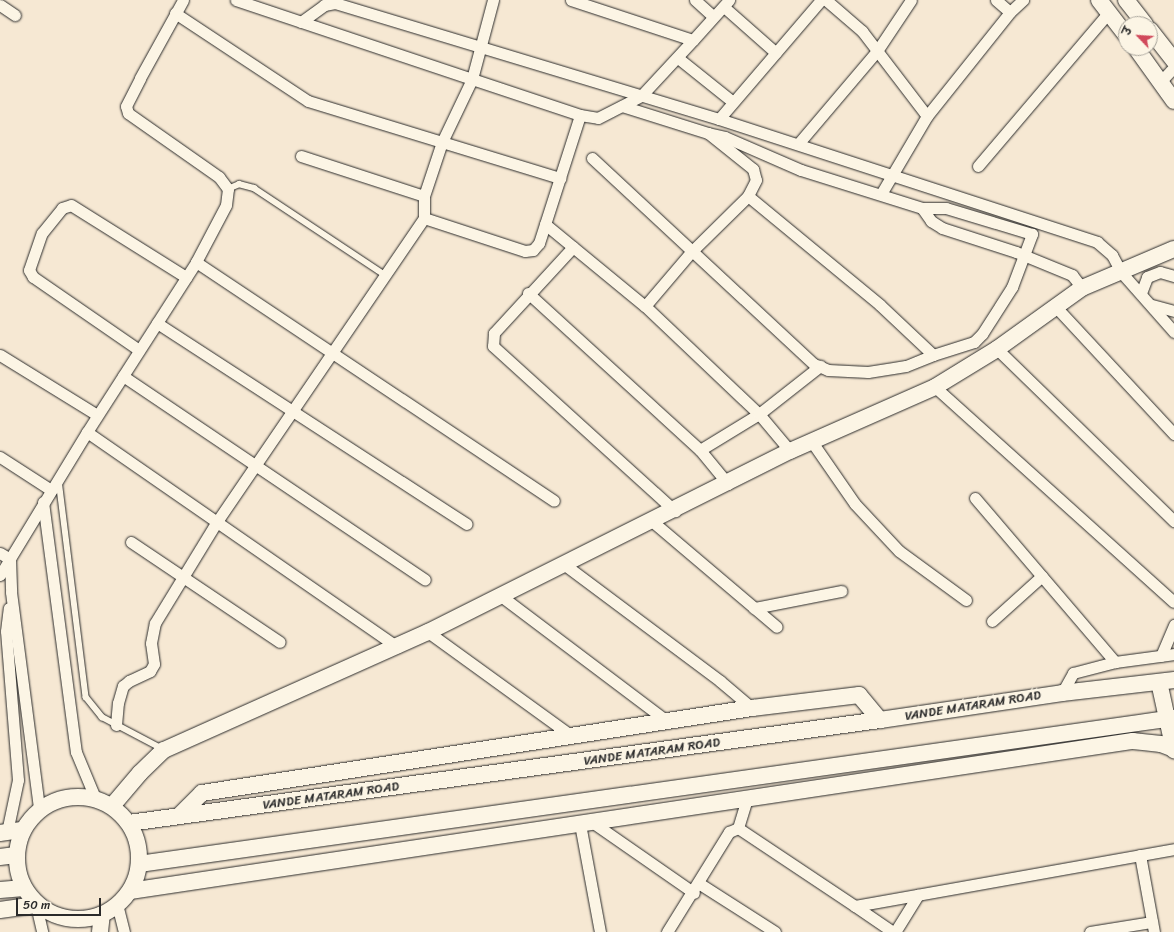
<!DOCTYPE html>
<html>
<head>
<meta charset="utf-8">
<style>
  body { margin:0 }
  #map { position:relative; width:1174px; height:932px; overflow:hidden; background:#f6e8d3; font-family:Sriracha,"Playpen Sans Deva",sans-serif }
  div>[style] { position:absolute }
  .roads { filter:drop-shadow(0 0 1px #2b2b2b) drop-shadow(0 0 1px #2b2b2b) }
  .lane>* { height:5.5px; margin:-2.75px; padding:0 2.75px; transform-origin:2.75px; border-radius:2.75px; background:#fcf5e5 }
  .street>* { height:11px; margin:-5.5px; padding:0 5.5px; transform-origin:5.5px; border-radius:5.5px; background:#fcf5e5 }
  .secondary>* { height:16px; margin:-8px; padding:0 8px; transform-origin:8px; border-radius:8px; background:#fcf5e5 }
  .secondary>.ring { margin:-8px; padding:0; box-sizing:content-box; background:none; border:16px solid #fcf5e5; border-radius:50% }
  span { translate:-50% -50%; white-space:nowrap; text-align:center; line-height:1.15; -webkit-text-stroke:4px #fcf5e5; paint-order:stroke }
  .street-label { font-size:13px; color:#2b2b2b }
  .north { position:absolute; left:1118px; top:16px; width:40px; height:40px; box-sizing:border-box; background:#fcf5e5; border:1px solid #a8a49b; border-radius:50%; rotate:295deg; font-size:11px; font-weight:700; line-height:16px; text-align:center; color:#2b2b2b }
  .north::after { content:''; display:block; margin:auto; width:14px; height:18px; background:#d1495b; clip-path:polygon(50% 0,100% 100%,50% 72%,0 100%) }
  .scale { position:absolute; left:16px; top:898px; width:85px; height:18px; box-sizing:border-box; border:2px solid #2b2b2b; border-top:0; padding-left:5px; font-size:12px; line-height:14px; white-space:nowrap; color:#2b2b2b; -webkit-text-stroke:3px #fcf5e5; paint-order:stroke }
</style>
</head>
<body>
<div id="map">
  <div class="roads">
    <div class="lane">
      <i style="left:228px;top:189px;width:12px;rotate:-24deg"></i>
      <i style="left:239px;top:184px;width:16px;rotate:15deg"></i>
      <i style="left:254px;top:188px;width:157px;rotate:33.6deg"></i>
      <i style="left:59px;top:480px;width:219px;rotate:82.9deg"></i>
      <i style="left:86px;top:697px;width:26px;rotate:51deg"></i>
      <i style="left:102px;top:717px;width:69px;rotate:27.7deg"></i>
    </div>
    <div class="street">
      <i style="left:493px;top:0;width:82px;rotate:104.9deg"></i>
      <i style="left:472px;top:79px;width:114px;rotate:18.4deg"></i>
      <i style="left:580px;top:115px;width:18px;rotate:9deg"></i>
      <i style="left:598px;top:118px;width:48px;rotate:-27.1deg"></i>
      <i style="left:641px;top:96px;width:76px;rotate:-47.1deg"></i>
      <i style="left:571px;top:0;width:128px;rotate:18.2deg"></i>
      <i style="left:693px;top:40px;width:54px;rotate:-48deg"></i>
      <i style="left:695px;top:0;width:24px;rotate:42deg"></i>
      <i style="left:826px;top:0;width:48px;rotate:40.7deg"></i>
      <i style="left:862px;top:31px;width:107px;rotate:52.6deg"></i>
      <i style="left:927px;top:116px;width:133px;rotate:-51.4deg"></i>
      <i style="left:996px;top:0;width:18px;rotate:41deg"></i>
      <i style="left:1010px;top:12px;width:18px;rotate:-43deg"></i>
      <i style="left:0;top:5px;width:18px;rotate:34deg"></i>
      <i style="left:724px;top:7px;width:69px;rotate:41.5deg"></i>
      <i style="left:175px;top:13px;width:159px;rotate:33.5deg"></i>
      <i style="left:308px;top:101px;width:264px;rotate:17deg"></i>
      <i style="left:301px;top:22px;width:29px;rotate:-36deg"></i>
      <i style="left:324px;top:5px;width:11px;rotate:-10deg"></i>
      <i style="left:335px;top:3px;width:401px;rotate:16.8deg"></i>
      <i style="left:719px;top:119px;width:398px;rotate:18deg"></i>
      <i style="left:1097px;top:242px;width:20px;rotate:41deg"></i>
      <i style="left:1112px;top:255px;width:19px;rotate:62deg"></i>
      <i style="left:1121px;top:272px;width:80px;rotate:48.5deg"></i>
      <i style="left:678px;top:58px;width:70px;rotate:38.7deg"></i>
      <i style="left:1162px;top:80px;width:18px;rotate:-47deg"></i>
      <i style="left:622px;top:106px;width:90px;rotate:17.4deg"></i>
      <i style="left:708px;top:133px;width:58px;rotate:38.7deg"></i>
      <i style="left:753px;top:169px;width:11px;rotate:75deg"></i>
      <i style="left:756px;top:180px;width:18px;rotate:117deg"></i>
      <i style="left:748px;top:196px;width:80px;rotate:135.5deg"></i>
      <i style="left:691px;top:252px;width:71px;rotate:130.4deg"></i>
      <i style="left:719px;top:119px;width:157px;rotate:-49.4deg"></i>
      <i style="left:708px;top:133px;width:17px;rotate:13deg"></i>
      <i style="left:725px;top:137px;width:83px;rotate:23.5deg"></i>
      <i style="left:801px;top:170px;width:127px;rotate:17.4deg"></i>
      <i style="left:922px;top:208px;width:16px;rotate:55deg"></i>
      <i style="left:931px;top:221px;width:13px;rotate:32deg"></i>
      <i style="left:942px;top:228px;width:78px;rotate:18deg"></i>
      <i style="left:1016px;top:252px;width:61px;rotate:22.3deg"></i>
      <i style="left:1072px;top:275px;width:16px;rotate:52deg"></i>
      <i style="left:798px;top:144px;width:122px;rotate:-49.7deg"></i>
      <i style="left:877px;top:51px;width:61px;rotate:-56.3deg"></i>
      <i style="left:301px;top:156px;width:129px;rotate:18deg"></i>
      <i style="left:592px;top:158px;width:303px;rotate:42.9deg"></i>
      <i style="left:814px;top:364px;width:15px;rotate:23deg"></i>
      <i style="left:828px;top:370px;width:40px;rotate:2.9deg"></i>
      <i style="left:868px;top:372px;width:38px;rotate:-9deg"></i>
      <i style="left:906px;top:366px;width:29px;rotate:-22deg"></i>
      <i style="left:978px;top:166px;width:202px;rotate:-49.6deg"></i>
      <i style="left:881px;top:194px;width:91px;rotate:-59.5deg"></i>
      <i style="left:748px;top:196px;width:171px;rotate:39.5deg"></i>
      <i style="left:880px;top:305px;width:73px;rotate:43.3deg"></i>
      <i style="left:933px;top:355px;width:43px;rotate:-17.6deg"></i>
      <i style="left:974px;top:342px;width:11px;rotate:-45deg"></i>
      <i style="left:982px;top:334px;width:56px;rotate:-57.4deg"></i>
      <i style="left:1012px;top:287px;width:57px;rotate:-69.3deg"></i>
      <i style="left:1032px;top:234px;width:90px;rotate:-163.2deg"></i>
      <i style="left:946px;top:208px;width:24px;rotate:180deg"></i>
      <i style="left:424px;top:218px;width:106px;rotate:18.1deg"></i>
      <i style="left:525px;top:251px;width:8px;rotate:-7deg"></i>
      <i style="left:533px;top:250px;width:9px;rotate:-49deg"></i>
      <i style="left:539px;top:243px;width:134px;rotate:-72.2deg"></i>
      <i style="left:545px;top:224px;width:129px;rotate:39.4deg"></i>
      <i style="left:645px;top:306px;width:157px;rotate:43.5deg"></i>
      <i style="left:759px;top:414px;width:48px;rotate:50deg"></i>
      <i style="left:573px;top:247px;width:117px;rotate:132.6deg"></i>
      <i style="left:494px;top:333px;width:13px;rotate:94deg"></i>
      <i style="left:493px;top:346px;width:246px;rotate:42.2deg"></i>
      <i style="left:196px;top:262px;width:430px;rotate:33.7deg"></i>
      <i style="left:528px;top:293px;width:233px;rotate:42.4deg"></i>
      <i style="left:700px;top:450px;width:44px;rotate:50.5deg"></i>
      <i style="left:1141px;top:293px;width:17px;rotate:-69deg"></i>
      <i style="left:1147px;top:277px;width:14px;rotate:-21deg"></i>
      <i style="left:1160px;top:272px;width:15px;rotate:16deg"></i>
      <i style="left:1152px;top:305px;width:23px;rotate:15deg"></i>
      <i style="left:1055px;top:306px;width:175px;rotate:47.1deg"></i>
      <i style="left:157px;top:323px;width:369px;rotate:33deg"></i>
      <i style="left:997px;top:349px;width:247px;rotate:44.2deg"></i>
      <i style="left:139px;top:350px;width:129px;rotate:-145.4deg"></i>
      <i style="left:33px;top:277px;width:8px;rotate:-120deg"></i>
      <i style="left:29px;top:270px;width:39px;rotate:-71deg"></i>
      <i style="left:42px;top:233px;width:32px;rotate:-51deg"></i>
      <i style="left:62px;top:208px;width:9px;rotate:-18deg"></i>
      <i style="left:71px;top:205px;width:136px;rotate:32.1deg"></i>
      <i style="left:0;top:355px;width:114px;rotate:31.7deg"></i>
      <i style="left:123px;top:376px;width:364px;rotate:34deg"></i>
      <i style="left:935px;top:387px;width:321px;rotate:42deg"></i>
      <i style="left:87px;top:432px;width:378px;rotate:34.7deg"></i>
      <i style="left:812px;top:442px;width:75px;rotate:55.3deg"></i>
      <i style="left:855px;top:504px;width:64px;rotate:46.9deg"></i>
      <i style="left:899px;top:551px;width:83px;rotate:36.2deg"></i>
      <i style="left:700px;top:450px;width:69px;rotate:-31.4deg"></i>
      <i style="left:759px;top:414px;width:78px;rotate:-38.2deg"></i>
      <i style="left:0;top:457px;width:61px;rotate:32.9deg"></i>
      <i style="left:975px;top:498px;width:216px;rotate:49.5deg"></i>
      <i style="left:43px;top:502px;width:252px;rotate:82.5deg"></i>
      <i style="left:76px;top:752px;width:52px;rotate:67.4deg"></i>
      <i style="left:653px;top:522px;width:162px;rotate:40.3deg"></i>
      <i style="left:131px;top:542px;width:179px;rotate:33.9deg"></i>
      <i style="left:0;top:553px;width:12px;rotate:31deg"></i>
      <i style="left:10px;top:559px;width:33px;rotate:88deg"></i>
      <i style="left:11px;top:592px;width:219px;rotate:82.6deg"></i>
      <i style="left:565px;top:565px;width:194px;rotate:36.8deg"></i>
      <i style="left:720px;top:681px;width:42px;rotate:40.2deg"></i>
      <i style="left:0;top:575px;width:167px;rotate:-58.7deg"></i>
      <i style="left:87px;top:432px;width:202px;rotate:-57.3deg"></i>
      <i style="left:196px;top:262px;width:64px;rotate:-62.2deg"></i>
      <i style="left:226px;top:205px;width:16px;rotate:-83deg"></i>
      <i style="left:228px;top:189px;width:15px;rotate:-127deg"></i>
      <i style="left:219px;top:177px;width:111px;rotate:-144.9deg"></i>
      <i style="left:128px;top:113px;width:7px;rotate:-106deg"></i>
      <i style="left:126px;top:106px;width:31px;rotate:-63deg"></i>
      <i style="left:140px;top:78px;width:89px;rotate:-61.1deg"></i>
      <i style="left:501px;top:596px;width:209px;rotate:37deg"></i>
      <i style="left:754px;top:608px;width:89px;rotate:-11.1deg"></i>
      <i style="left:992px;top:621px;width:67px;rotate:-42deg"></i>
      <i style="left:428px;top:632px;width:179px;rotate:35.9deg"></i>
      <i style="left:1161px;top:656px;width:34px;rotate:-67deg"></i>
      <i style="left:1062px;top:693px;width:23px;rotate:-61deg"></i>
      <i style="left:1073px;top:673px;width:43px;rotate:-14.7deg"></i>
      <i style="left:1115px;top:662px;width:60px;rotate:-7.7deg"></i>
      <i style="left:116px;top:725px;width:22px;rotate:-85deg"></i>
      <i style="left:118px;top:703px;width:18px;rotate:-74deg"></i>
      <i style="left:123px;top:686px;width:8px;rotate:-40deg"></i>
      <i style="left:129px;top:681px;width:23px;rotate:-25deg"></i>
      <i style="left:150px;top:671px;width:8px;rotate:-60deg"></i>
      <i style="left:154px;top:664px;width:21px;rotate:-98deg"></i>
      <i style="left:151px;top:643px;width:20px;rotate:-79deg"></i>
      <i style="left:155px;top:623px;width:117px;rotate:-58.6deg"></i>
      <i style="left:216px;top:523px;width:369px;rotate:-55.7deg"></i>
      <i style="left:424px;top:218px;width:22px;rotate:-90deg"></i>
      <i style="left:424px;top:196px;width:57px;rotate:-71.6deg"></i>
      <i style="left:442px;top:142px;width:70px;rotate:-64.5deg"></i>
      <i style="left:472px;top:79px;width:249px;rotate:-161.5deg"></i>
      <i style="left:592px;top:822px;width:124px;rotate:34.8deg"></i>
      <i style="left:580px;top:824px;width:110px;rotate:79.5deg"></i>
      <i style="left:738px;top:828px;width:30px;rotate:-73deg"></i>
      <i style="left:7px;top:832px;width:53px;rotate:-78.1deg"></i>
      <i style="left:18px;top:780px;width:149px;rotate:-94.6deg"></i>
      <i style="left:6px;top:631px;width:23px;rotate:-83deg"></i>
      <i style="left:1140px;top:855px;width:78px;rotate:79.7deg"></i>
      <i style="left:700px;top:884px;width:89px;rotate:32.6deg"></i>
      <i style="left:117px;top:904px;width:29px;rotate:76deg"></i>
      <i style="left:36px;top:905px;width:28px;rotate:77deg"></i>
      <i style="left:855px;top:906px;width:46px;rotate:34.4deg"></i>
      <i style="left:667px;top:932px;width:118px;rotate:-58.2deg"></i>
      <i style="left:729px;top:832px;width:10px;rotate:-24deg"></i>
      <i style="left:738px;top:828px;width:141px;rotate:33.7deg"></i>
      <i style="left:855px;top:906px;width:324px;rotate:-10.1deg"></i>
      <i style="left:895px;top:932px;width:44px;rotate:-58.1deg"></i>
      <i style="left:1090px;top:932px;width:63px;rotate:-9.2deg"></i>
    </div>
    <div class="secondary">
      <i style="left:1099px;top:0;width:44px;rotate:52.4deg"></i>
      <i style="left:1126px;top:0;width:31px;rotate:52deg"></i>
      <i style="left:1150px;top:30px;width:39px;rotate:52deg"></i>
      <i style="left:1136px;top:48px;width:65px;rotate:54.4deg"></i>
      <i style="left:1159px;top:682px;width:70px;rotate:77.6deg"></i>
      <i class="ring" style="left:17px;top:797px;width:106px;height:106px"></i>
      <i style="left:112px;top:806px;width:43px;rotate:-49.7deg"></i>
      <i style="left:140px;top:773px;width:33px;rotate:-44deg"></i>
      <i style="left:164px;top:750px;width:289px;rotate:-24.1deg"></i>
      <i style="left:428px;top:632px;width:405px;rotate:-26.6deg"></i>
      <i style="left:790px;top:451px;width:158px;rotate:-23.8deg"></i>
      <i style="left:935px;top:387px;width:73px;rotate:-31.5deg"></i>
      <i style="left:997px;top:349px;width:105px;rotate:-35.7deg"></i>
      <i style="left:1082px;top:288px;width:100px;rotate:-23deg"></i>
      <i style="left:179px;top:816px;width:33px;rotate:-45deg"></i>
      <i style="left:202px;top:793px;width:557px;rotate:-8.79deg"></i>
      <i style="left:752px;top:708px;width:108px;rotate:-6.9deg"></i>
      <i style="left:859px;top:695px;width:33px;rotate:50deg"></i>
      <i style="left:129px;top:823px;width:758px;rotate:-7.81deg"></i>
      <i style="left:880px;top:720px;width:184px;rotate:-8.4deg"></i>
      <i style="left:1062px;top:693px;width:113px;rotate:-6.6deg"></i>
      <i style="left:0;top:833px;width:22px;rotate:-8deg"></i>
      <i style="left:0;top:857px;width:16px;rotate:-7deg"></i>
      <i style="left:139px;top:864px;width:1045px;rotate:-8.03deg"></i>
      <i style="left:0;top:890px;width:24px;rotate:-5deg"></i>
      <i style="left:130px;top:891px;width:1014px;rotate:-8.51deg"></i>
      <i style="left:1133px;top:741px;width:28px;rotate:6deg"></i>
      <i style="left:1161px;top:744px;width:14px;rotate:21deg"></i>
      <i style="left:0;top:910px;width:36px;rotate:-8deg"></i>
      <i style="left:100px;top:932px;width:18px;rotate:-84deg"></i>
    </div>
  </div>
  <div class="street-label">
    <span style="left:973px;top:706px;rotate:-9deg">VANDE MATARAM ROAD</span>
    <span style="left:652px;top:752px;rotate:-8deg">VANDE MATARAM ROAD</span>
    <span style="left:331px;top:796px;rotate:-8deg">VANDE MATARAM ROAD</span>
  </div>
  <div class="north">उ</div>
  <div class="scale">50 m</div>
</div>
</body>
</html>
